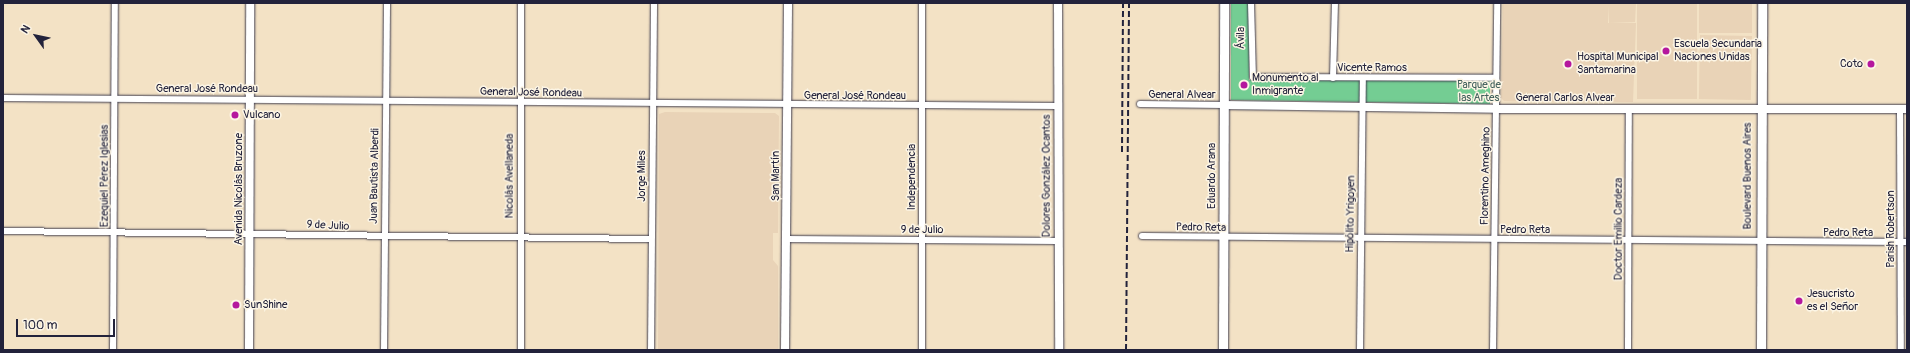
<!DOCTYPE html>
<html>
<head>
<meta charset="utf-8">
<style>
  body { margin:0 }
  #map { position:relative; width:1910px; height:353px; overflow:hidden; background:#f3e2c5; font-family:Pangolin,sans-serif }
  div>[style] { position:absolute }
  .built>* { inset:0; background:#e9d3b7; transform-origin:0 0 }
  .green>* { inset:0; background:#74cd93 }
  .roads { filter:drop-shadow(0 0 1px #413f50) drop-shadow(0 0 1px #413f50) }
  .minor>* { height:6px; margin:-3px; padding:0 3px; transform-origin:3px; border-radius:3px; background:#fff }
  .tertiary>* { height:8px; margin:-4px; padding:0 4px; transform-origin:4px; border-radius:4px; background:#fff }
  .secondary>* { height:9px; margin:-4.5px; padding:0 4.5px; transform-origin:4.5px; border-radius:4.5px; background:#fff }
  .rail>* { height:2px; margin-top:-1px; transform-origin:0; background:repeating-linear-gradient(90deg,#22223b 0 6px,transparent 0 9px) }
  .dots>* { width:11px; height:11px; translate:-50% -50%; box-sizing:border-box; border:2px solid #fcf5e5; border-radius:50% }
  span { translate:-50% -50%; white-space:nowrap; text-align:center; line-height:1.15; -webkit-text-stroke:3px #fcf5e5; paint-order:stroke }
  .street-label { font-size:11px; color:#22223b }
  .poi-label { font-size:11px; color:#22223b }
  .left { translate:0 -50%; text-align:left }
  .right { translate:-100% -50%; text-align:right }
  .park-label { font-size:11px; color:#3f5e5a }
  .frame { position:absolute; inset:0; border:4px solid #22223b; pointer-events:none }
  .north { position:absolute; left:16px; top:16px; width:40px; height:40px; -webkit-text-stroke:3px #fcf5e5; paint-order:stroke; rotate:303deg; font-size:11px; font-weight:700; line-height:16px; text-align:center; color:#22223b }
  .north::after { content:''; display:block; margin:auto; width:14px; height:18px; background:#22223b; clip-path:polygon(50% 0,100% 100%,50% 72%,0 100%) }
  .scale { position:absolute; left:16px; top:319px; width:99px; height:18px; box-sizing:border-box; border:2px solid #22223b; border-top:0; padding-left:5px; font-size:12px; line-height:14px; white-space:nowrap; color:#22223b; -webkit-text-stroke:3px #fcf5e5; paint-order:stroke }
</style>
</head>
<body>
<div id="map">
  <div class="built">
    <i style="clip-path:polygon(1503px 3px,1636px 3px,1635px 22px,1609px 23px,1608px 6px,1608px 23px,1636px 23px,1633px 102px,1504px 101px,1501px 98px)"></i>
    <i style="left:1637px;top:3px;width:60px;height:96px"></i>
    <i style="left:1699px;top:3px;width:53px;height:30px"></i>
    <i style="left:1700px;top:35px;width:52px;height:64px;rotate:1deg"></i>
    <i style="clip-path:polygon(665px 112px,775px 113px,779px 116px,778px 233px,773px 233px,773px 260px,778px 266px,778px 350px,658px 350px,659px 114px)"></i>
  </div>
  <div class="green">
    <i style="clip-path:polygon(1231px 3px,1249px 3px,1249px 80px,1490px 81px,1490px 104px,1231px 100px)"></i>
  </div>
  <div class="roads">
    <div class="minor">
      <i style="left:922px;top:3px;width:347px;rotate:90deg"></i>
      <i style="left:1251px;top:3px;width:74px;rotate:88.5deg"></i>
      <i style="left:1253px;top:77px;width:243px;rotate:0.2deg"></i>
      <i style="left:1333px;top:78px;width:75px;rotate:-88.5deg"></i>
      <i style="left:3px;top:98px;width:1056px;rotate:0.43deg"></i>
      <i style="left:1140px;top:104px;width:84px;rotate:0.7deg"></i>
      <i style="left:1900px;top:109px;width:241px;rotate:89.8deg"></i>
      <i style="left:3px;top:231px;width:648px;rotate:0.71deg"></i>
      <i style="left:1142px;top:236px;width:765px;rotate:0.45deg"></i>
      <i style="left:786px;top:239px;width:272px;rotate:0.4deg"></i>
      <i style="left:113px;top:350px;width:347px;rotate:-89.7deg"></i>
      <i style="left:384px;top:350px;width:347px;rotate:-89.5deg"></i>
      <i style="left:521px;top:350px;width:347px;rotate:-90deg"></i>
      <i style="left:651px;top:350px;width:347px;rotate:-89.5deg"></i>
      <i style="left:1360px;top:350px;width:272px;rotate:-89.4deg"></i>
      <i style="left:1493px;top:350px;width:347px;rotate:-89.3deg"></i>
      <i style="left:1628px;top:350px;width:241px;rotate:-89.8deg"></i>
    </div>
    <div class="tertiary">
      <i style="left:1058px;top:3px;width:347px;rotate:89.8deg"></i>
      <i style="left:1224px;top:105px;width:273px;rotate:0.8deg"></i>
      <i style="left:1497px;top:109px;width:410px"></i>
      <i style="left:249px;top:350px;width:347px;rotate:-89.8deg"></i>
      <i style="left:785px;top:350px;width:347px;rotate:-89.5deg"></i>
    </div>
    <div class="secondary">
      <i style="left:1223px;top:350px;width:347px;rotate:-89.8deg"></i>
      <i style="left:1761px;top:350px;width:347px;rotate:-89.8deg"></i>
    </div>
  </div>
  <div class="rail">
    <i style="left:1122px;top:152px;width:149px;rotate:-89.6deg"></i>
    <i style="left:1126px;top:350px;width:347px;rotate:-89.5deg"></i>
  </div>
  <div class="dots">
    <i style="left:1666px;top:51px;background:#b5179e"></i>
    <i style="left:1568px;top:64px;background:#b5179e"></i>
    <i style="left:1871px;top:64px;background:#b5179e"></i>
    <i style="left:1244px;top:85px;background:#b5179e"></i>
    <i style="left:235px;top:115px;background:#b5179e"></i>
    <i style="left:1799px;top:301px;background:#b5179e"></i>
    <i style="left:236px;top:305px;background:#b5179e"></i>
  </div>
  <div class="street-label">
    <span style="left:1241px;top:38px;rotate:-90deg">Ávila</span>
    <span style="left:1372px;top:68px">Vicente Ramos</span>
    <span style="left:207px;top:89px">General José Rondeau</span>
    <span style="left:531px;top:93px;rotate:1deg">General José Rondeau</span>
    <span style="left:1182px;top:95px">General Alvear</span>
    <span style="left:855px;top:96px">General José Rondeau</span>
    <span style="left:1565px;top:98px">General Carlos Alvear</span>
    <span style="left:105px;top:176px;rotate:-90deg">Ezequiel Pérez Iglesias</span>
    <span style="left:375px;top:176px;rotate:-89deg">Juan Bautista Alberdi</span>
    <span style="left:510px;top:176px;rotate:-90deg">Nicolás Avellaneda</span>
    <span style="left:642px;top:176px;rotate:-90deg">Jorge Miles</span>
    <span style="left:776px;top:176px;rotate:-90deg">San Martín</span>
    <span style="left:1047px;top:176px;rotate:-90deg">Dolores González Ocantos</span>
    <span style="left:1212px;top:176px;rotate:-90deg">Eduardo Arana</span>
    <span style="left:1486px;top:176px;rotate:-89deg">Florentino Ameghino</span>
    <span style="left:1748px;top:176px;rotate:-90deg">Boulevard Buenos Aires</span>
    <span style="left:912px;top:177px;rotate:-90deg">Independencia</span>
    <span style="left:239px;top:189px;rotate:-90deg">Avenida Nicolás Bruzone</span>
    <span style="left:1351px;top:214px;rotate:-89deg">Hipólito Yrigoyen</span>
    <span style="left:328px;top:226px;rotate:3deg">9 de Julio</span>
    <span style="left:1201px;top:228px;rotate:1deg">Pedro Reta</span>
    <span style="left:1619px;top:229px;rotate:-90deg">Doctor Emilio Cardeza</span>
    <span style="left:1891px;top:229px;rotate:-90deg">Parish Robertson</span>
    <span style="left:922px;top:230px">9 de Julio</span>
    <span style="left:1525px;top:230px">Pedro Reta</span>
    <span style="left:1848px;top:233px">Pedro Reta</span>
  </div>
  <div class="poi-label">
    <span class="left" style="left:1674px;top:51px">Escuela Secundaria<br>Naciones Unidas</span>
    <span class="left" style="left:1577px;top:64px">Hospital Municipal<br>Santamarina</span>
    <span class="right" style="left:1863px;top:64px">Coto</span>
    <span class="left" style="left:1252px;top:85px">Monumento al<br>Inmigrante</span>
    <span class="left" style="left:243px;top:115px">Vulcano</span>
    <span class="left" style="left:1807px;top:301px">Jesucristo<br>es el Señor</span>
    <span class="left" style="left:244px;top:305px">SunShine</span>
  </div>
  <div class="park-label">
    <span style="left:1479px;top:92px">Parque de<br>las Artes</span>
  </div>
  <div class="frame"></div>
  <div class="north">N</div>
  <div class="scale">100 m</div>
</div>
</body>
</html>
